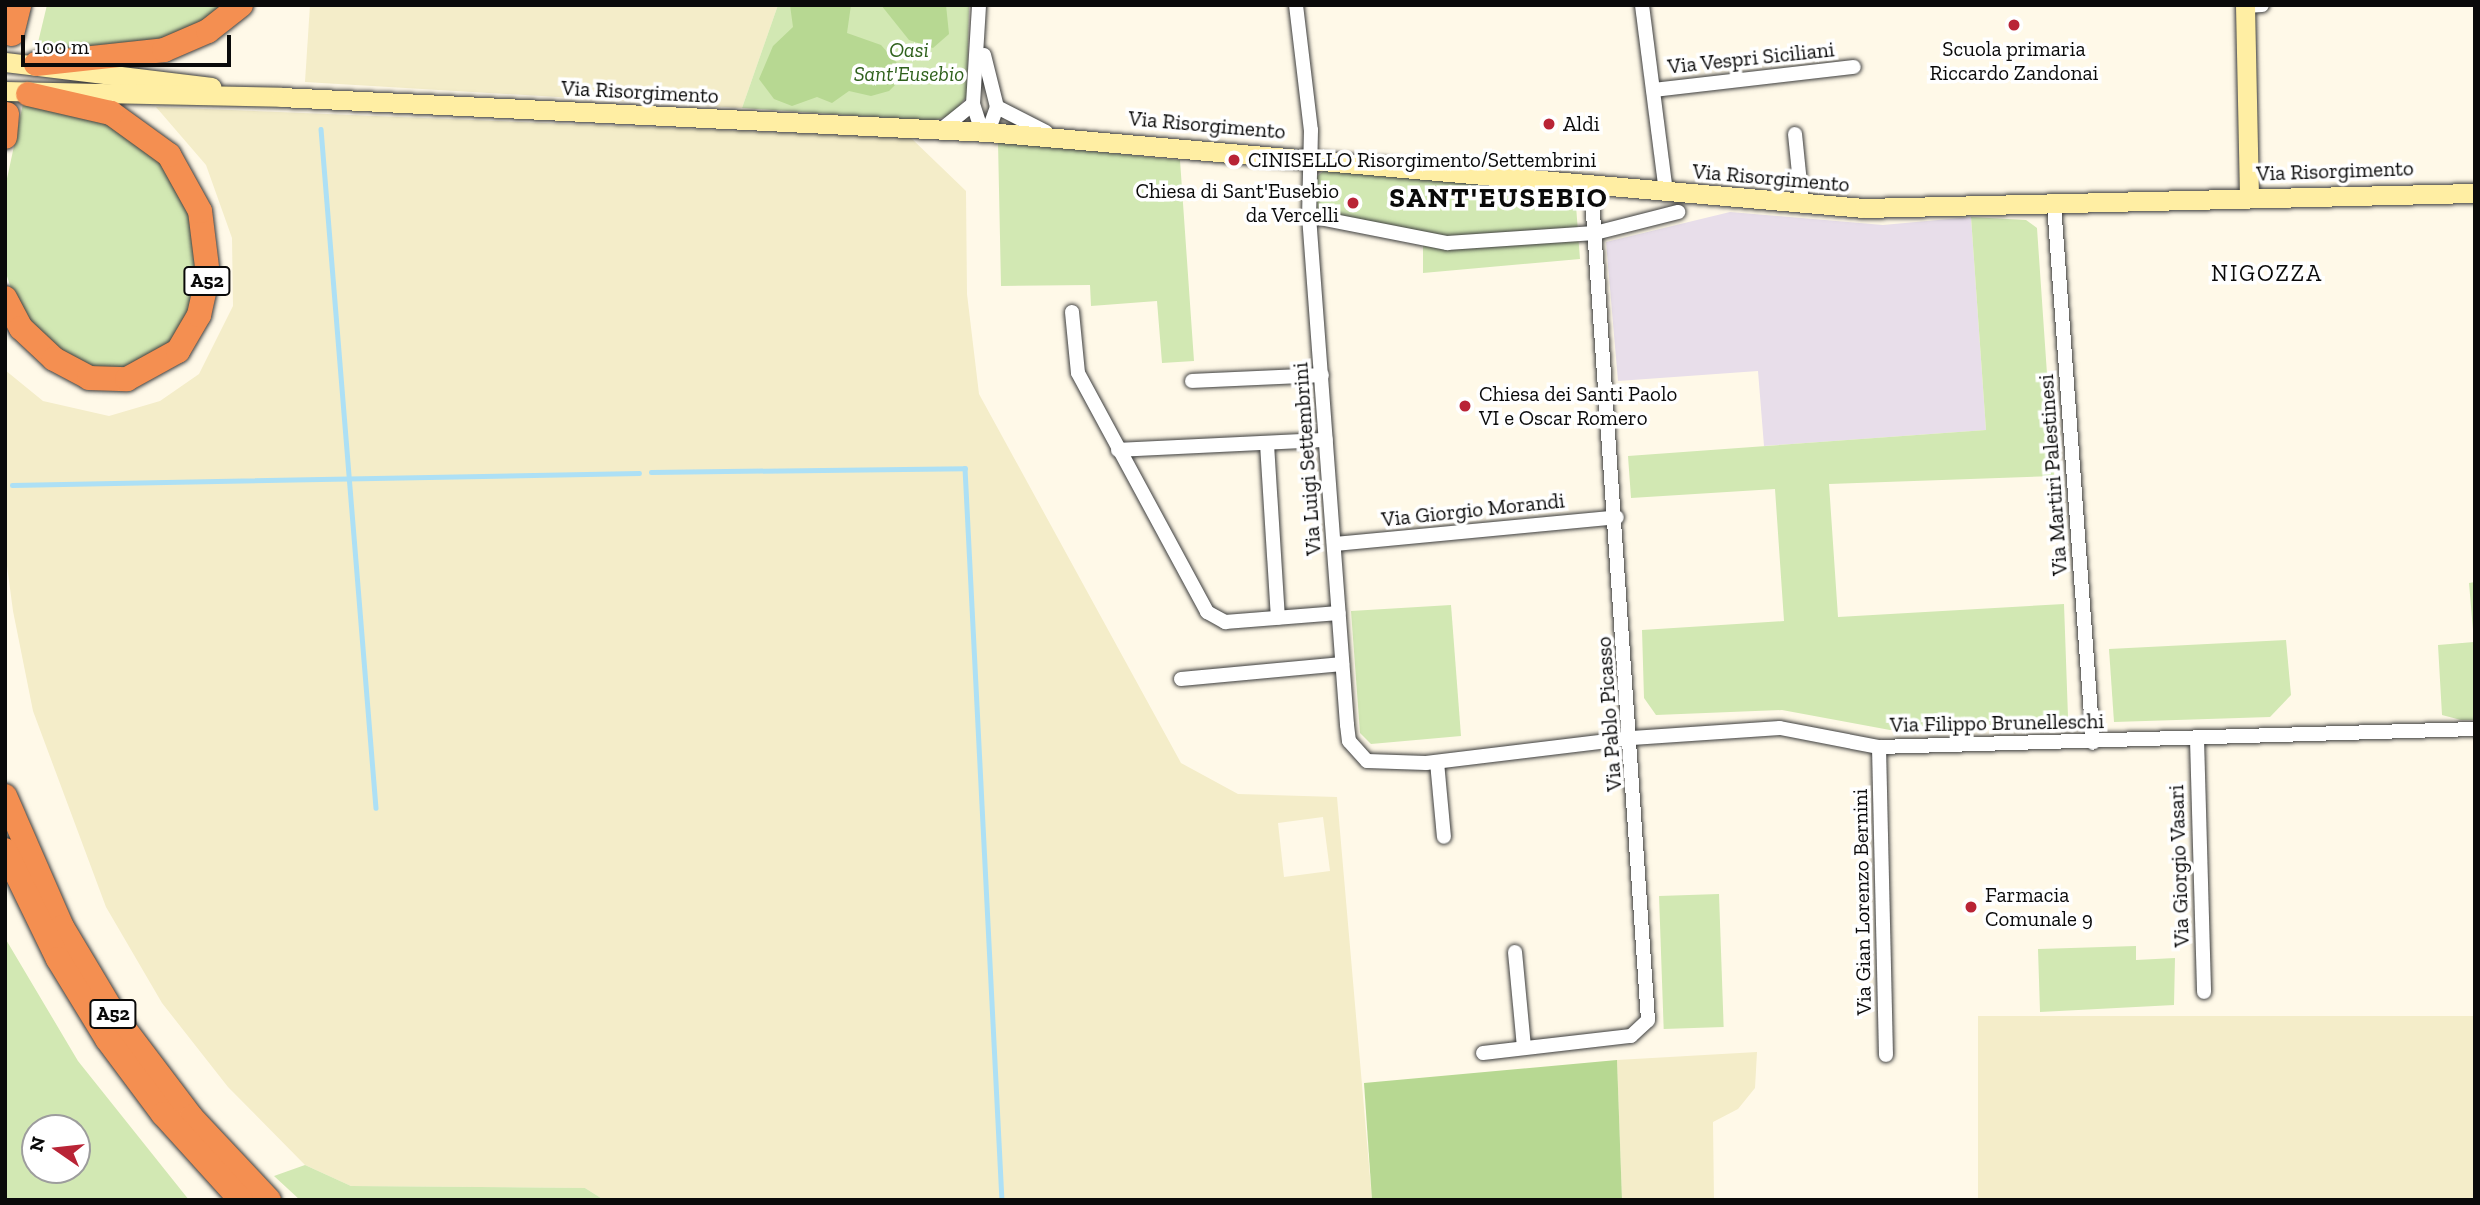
<!DOCTYPE html>
<html>
<head>
<meta charset="utf-8">
<style>
  body { margin:0 }
  #map { position:relative; width:2480px; height:1205px; overflow:hidden; background:#fff9e8; font-family:"Zilla Slab",serif }
  div>[style] { position:absolute }
  .industrial>* { inset:0; background:#e8deea }
  .farmland>* { inset:0; background:#f4edc9; transform-origin:0 0 }
  .green>* { inset:0; background:#d2e8b3; transform-origin:0 0 }
  .forest>* { inset:0; background:#b7d892 }
  .stream>* { height:4.5px; margin:-2.25px; padding:0 2.25px; transform-origin:2.25px; border-radius:2.25px; background:#ade0f5 }
  .roads { filter:drop-shadow(0 0 2px #3d3d3d) drop-shadow(0 0 2px #3d3d3d) }
  .street>* { height:14px; margin:-7px; padding:0 7px; transform-origin:7px; border-radius:7px; background:#fff }
  .secondary>* { height:19px; margin:-9.5px; padding:0 9.5px; transform-origin:9.5px; border-radius:9.5px; background:#ffeea3 }
  .highway>* { height:24px; margin:-12px; padding:0 12px; transform-origin:12px; border-radius:12px; background:#f48f51 }
  .dots>* { width:19px; height:19px; translate:-50% -50%; box-sizing:border-box; border:4px solid #fff; border-radius:50% }
  span { translate:-50% -50%; white-space:nowrap; text-align:center; line-height:1.15; -webkit-text-stroke:7px #fff; paint-order:stroke }
  .shield-label span { padding:2px 5px; background:#fff; border:2px solid; border-radius:5px; -webkit-text-stroke-width:0 }
  .shield-label { font-size:19px; color:#0a0a0a; font-weight:700 }
  .poi-label { font-size:21px; color:#0a0a0a }
  .left { translate:0 -50%; text-align:left }
  .right { translate:-100% -50%; text-align:right }
  .park-label { font-size:21px; color:#2f611c; font-style:italic }
  .street-label { font-size:21px; color:#0a0a0a }
  .neighbourhood-label { font-size:23px; color:#0a0a0a; letter-spacing:2px }
  .district-label { font-size:28px; color:#0a0a0a; font-weight:700; letter-spacing:2px }
  .frame { position:absolute; inset:0; border:7px solid #0a0a0a; pointer-events:none }
  .north { position:absolute; left:21px; top:1114px; width:70px; height:70px; box-sizing:border-box; background:#fff; border:2px solid #9d9d9d; border-radius:50%; rotate:284deg; font-size:19px; font-weight:700; line-height:28px; text-align:center; color:#0a0a0a }
  .north::after { content:''; display:block; margin:auto; width:24px; height:32px; background:#b92436; clip-path:polygon(50% 0,100% 100%,50% 72%,0 100%) }
  .scale { position:absolute; left:21px; top:35px; width:210px; height:32px; box-sizing:border-box; border:4px solid #0a0a0a; border-top:0; padding-left:9px; font-size:21px; line-height:24px; white-space:nowrap; color:#0a0a0a; -webkit-text-stroke:5px #fff; paint-order:stroke }
</style>
</head>
<body>
<div id="map">
  <div class="industrial">
    <i style="clip-path:polygon(1730px 212px,1883px 225px,1971px 217px,1986px 430px,1764px 446px,1758px 371px,1618px 381px,1606px 242px)"></i>
  </div>
  <div class="farmland">
    <i style="clip-path:polygon(310px 5px,778px 5px,742px 108px,305px 82px)"></i>
    <i style="clip-path:polygon(evenodd,156px 107px,911px 138px,966px 191px,967px 294px,979px 394px,1181px 763px,1238px 794px,1337px 797px,1372px 1200px,604px 1200px,585px 1188px,351px 1186px,305px 1165px,228px 1087px,162px 1003px,106px 907px,33px 711px,13px 611px,5px 551px,5px 370px,43px 401px,109px 416px,160px 401px,199px 374px,233px 306px,232px 238px,206px 165px,156px 107px,1323px 817px,1330px 871px,1284px 877px,1278px 823px,1323px 817px)"></i>
    <i style="left:2475px;top:1016px;width:184px;height:497px;rotate:90deg"></i>
    <i style="clip-path:polygon(1757px 1052px,1755px 1088px,1738px 1109px,1713px 1122px,1714px 1200px,1622px 1200px,1617px 1060px)"></i>
  </div>
  <div class="green">
    <i style="clip-path:polygon(47px 5px,233px 5px,167px 42px,35px 55px)"></i>
    <i style="clip-path:polygon(778px 5px,969px 5px,967px 96px,952px 115px,932px 121px,742px 108px)"></i>
    <i style="clip-path:polygon(23px 104px,101px 117px,141px 138px,186px 190px,199px 294px,176px 342px,125px 373px,74px 364px,17px 307px,5px 270px,5px 188px)"></i>
    <i style="clip-path:polygon(998px 142px,1180px 160px,1194px 361px,1162px 363px,1157px 301px,1091px 306px,1090px 285px,1001px 286px)"></i>
    <i style="clip-path:polygon(1326px 169px,1575px 192px,1580px 259px,1423px 273px,1423px 236px,1318px 213px,1315px 178px)"></i>
    <i style="clip-path:polygon(1971px 217px,2026px 220px,2037px 228px,2054px 476px,1829px 484px,1838px 617px,2064px 604px,2068px 717px,2058px 726px,1890px 730px,1782px 710px,1656px 715px,1644px 698px,1642px 630px,1784px 621px,1775px 489px,1631px 498px,1628px 456px,1986px 430px)"></i>
    <i style="clip-path:polygon(2475px 582px,2475px 720px,2461px 720px,2442px 715px,2438px 645px,2474px 642px,2469px 583px)"></i>
    <i style="clip-path:polygon(1451px 605px,1461px 736px,1371px 744px,1360px 733px,1351px 611px)"></i>
    <i style="clip-path:polygon(2286px 640px,2291px 695px,2270px 717px,2114px 722px,2109px 649px)"></i>
    <i style="left:1719px;top:894px;width:133px;height:60px;rotate:88deg"></i>
    <i style="clip-path:polygon(evenodd,5px 938px,78px 1061px,189px 1200px,5px 1200px,5px 938px,35px 1128px,77px 1128px,77px 1170px,35px 1170px,35px 1128px)"></i>
    <i style="clip-path:polygon(2136px 946px,2136px 960px,2175px 958px,2174px 1005px,2040px 1012px,2038px 949px)"></i>
    <i style="clip-path:polygon(305px 1165px,351px 1186px,585px 1188px,604px 1200px,300px 1200px,274px 1176px)"></i>
  </div>
  <div class="forest">
    <i style="clip-path:polygon(790px 5px,851px 5px,847px 33px,881px 45px,897px 63px,899px 81px,889px 91px,871px 96px,849px 91px,832px 103px,817px 97px,792px 106px,774px 99px,759px 79px,773px 46px,793px 27px)"></i>
    <i style="clip-path:polygon(881px 5px,946px 5px,949px 34px,933px 48px,909px 40px)"></i>
    <i style="clip-path:polygon(1617px 1060px,1622px 1200px,1372px 1200px,1364px 1083px)"></i>
  </div>
  <div class="stream">
    <i style="left:321px;top:129px;width:681px;rotate:85.37deg"></i>
    <i style="left:651px;top:472px;width:314px;rotate:-0.7deg"></i>
    <i style="left:965px;top:468px;width:733px;rotate:87.11deg"></i>
    <i style="left:12px;top:485px;width:627px;rotate:-1.1deg"></i>
  </div>
  <div class="roads">
    <div class="street">
      <i style="left:1296px;top:5px;width:126px;rotate:83.2deg"></i>
      <i style="left:1311px;top:130px;width:86px;rotate:91.3deg"></i>
      <i style="left:1309px;top:216px;width:510px;rotate:85.73deg"></i>
      <i style="left:1347px;top:725px;width:16px;rotate:83deg"></i>
      <i style="left:1349px;top:741px;width:27px;rotate:48deg"></i>
      <i style="left:1367px;top:761px;width:59px;rotate:1.9deg"></i>
      <i style="left:1426px;top:763px;width:208px;rotate:-6.9deg"></i>
      <i style="left:1632px;top:738px;width:148px;rotate:-3.9deg"></i>
      <i style="left:1780px;top:728px;width:101px;rotate:10.9deg"></i>
      <i style="left:1879px;top:747px;width:596px;rotate:-1.73deg"></i>
      <i style="left:1642px;top:5px;width:189px;rotate:82.7deg"></i>
      <i style="left:2245px;top:6px;width:17px;rotate:-3deg"></i>
      <i style="left:984px;top:55px;width:54px;rotate:76deg"></i>
      <i style="left:997px;top:107px;width:27px;rotate:110deg"></i>
      <i style="left:1654px;top:90px;width:201px;rotate:-6.6deg"></i>
      <i style="left:973px;top:104px;width:29px;rotate:72deg"></i>
      <i style="left:997px;top:107px;width:55px;rotate:27deg"></i>
      <i style="left:942px;top:129px;width:40px;rotate:-39deg"></i>
      <i style="left:973px;top:104px;width:99px;rotate:-86.5deg"></i>
      <i style="left:1795px;top:134px;width:69px;rotate:84.2deg"></i>
      <i style="left:2054px;top:204px;width:540px;rotate:85.86deg"></i>
      <i style="left:1309px;top:216px;width:141px;rotate:11.1deg"></i>
      <i style="left:1447px;top:243px;width:148px;rotate:-3.9deg"></i>
      <i style="left:1595px;top:233px;width:86px;rotate:-14.2deg"></i>
      <i style="left:1072px;top:312px;width:61px;rotate:84.4deg"></i>
      <i style="left:1078px;top:373px;width:272px;rotate:61.6deg"></i>
      <i style="left:1207px;top:612px;width:21px;rotate:29deg"></i>
      <i style="left:1225px;top:622px;width:114px;rotate:-4.5deg"></i>
      <i style="left:1192px;top:381px;width:130px;rotate:-2.6deg"></i>
      <i style="left:1267px;top:444px;width:174px;rotate:86.4deg"></i>
      <i style="left:1118px;top:450px;width:208px;rotate:-2.8deg"></i>
      <i style="left:1334px;top:544px;width:284px;rotate:-5.4deg"></i>
      <i style="left:1181px;top:679px;width:162px;rotate:-5.3deg"></i>
      <i style="left:2197px;top:739px;width:253px;rotate:88.4deg"></i>
      <i style="left:1879px;top:747px;width:308px;rotate:88.7deg"></i>
      <i style="left:1437px;top:762px;width:75px;rotate:84.7deg"></i>
      <i style="left:1515px;top:952px;width:95px;rotate:84.6deg"></i>
      <i style="left:1483px;top:1053px;width:149px;rotate:-6.6deg"></i>
      <i style="left:1631px;top:1036px;width:23px;rotate:-43deg"></i>
      <i style="left:1648px;top:1020px;width:838px;rotate:-93.9deg"></i>
    </div>
    <div class="secondary">
      <i style="left:2245px;top:5px;width:192px;rotate:88.8deg"></i>
      <i style="left:5px;top:62px;width:208px;rotate:6.9deg"></i>
      <i style="left:5px;top:91px;width:276px;rotate:1.2deg"></i>
      <i style="left:281px;top:97px;width:708px;rotate:2.83deg"></i>
      <i style="left:988px;top:132px;width:879px;rotate:4.96deg"></i>
      <i style="left:1864px;top:208px;width:611px;rotate:-1.41deg"></i>
    </div>
    <div class="highway">
      <i style="left:12px;top:34px;width:30px;rotate:-76deg"></i>
      <i style="left:36px;top:64px;width:129px;rotate:-6.2deg"></i>
      <i style="left:164px;top:50px;width:48px;rotate:-23.4deg"></i>
      <i style="left:208px;top:31px;width:42px;rotate:-38.2deg"></i>
      <i style="left:5px;top:137px;width:23px;rotate:-85deg"></i>
      <i style="left:5px;top:298px;width:34px;rotate:62deg"></i>
      <i style="left:21px;top:328px;width:45px;rotate:43.2deg"></i>
      <i style="left:54px;top:359px;width:40px;rotate:28deg"></i>
      <i style="left:89px;top:378px;width:38px;rotate:2deg"></i>
      <i style="left:127px;top:379px;width:58px;rotate:-28.8deg"></i>
      <i style="left:178px;top:351px;width:42px;rotate:-59.7deg"></i>
      <i style="left:199px;top:315px;width:41px;rotate:-77.3deg"></i>
      <i style="left:208px;top:275px;width:64px;rotate:-97.1deg"></i>
      <i style="left:200px;top:211px;width:64px;rotate:-119deg"></i>
      <i style="left:169px;top:155px;width:72px;rotate:-144.1deg"></i>
      <i style="left:111px;top:113px;width:85px;rotate:-167.1deg"></i>
      <i style="left:5px;top:796px;width:143px;rotate:66.5deg"></i>
      <i style="left:62px;top:927px;width:107px;rotate:59.1deg"></i>
      <i style="left:117px;top:1019px;width:123px;rotate:52.9deg"></i>
      <i style="left:191px;top:1117px;width:114px;rotate:46.8deg"></i>
      <i style="left:5px;top:850px;width:121px;rotate:64.1deg"></i>
      <i style="left:58px;top:959px;width:94px;rotate:58.5deg"></i>
      <i style="left:107px;top:1039px;width:94px;rotate:53.3deg"></i>
      <i style="left:163px;top:1114px;width:116px;rotate:47.8deg"></i>
    </div>
  </div>
  <div class="dots">
    <i style="left:2014px;top:25px;background:#b92436"></i>
    <i style="left:1549px;top:124px;background:#b92436"></i>
    <i style="left:1234px;top:160px;background:#b92436"></i>
    <i style="left:1353px;top:203px;background:#b92436"></i>
    <i style="left:1465px;top:406px;background:#b92436"></i>
    <i style="left:1971px;top:907px;background:#b92436"></i>
  </div>
  <div class="shield-label">
    <span style="left:207px;top:281px">A52</span>
    <span style="left:113px;top:1014px">A52</span>
  </div>
  <div class="poi-label">
    <span style="left:2014px;top:61px">Scuola primaria<br>Riccardo Zandonai</span>
    <span class="left" style="left:1563px;top:124px">Aldi</span>
    <span class="left" style="left:1248px;top:160px">CINISELLO Risorgimento/Settembrini</span>
    <span class="right" style="left:1339px;top:203px">Chiesa di Sant'Eusebio<br>da Vercelli</span>
    <span class="left" style="left:1479px;top:406px">Chiesa dei Santi Paolo<br>VI e Oscar Romero</span>
    <span class="left" style="left:1985px;top:907px">Farmacia<br>Comunale 9</span>
  </div>
  <div class="park-label">
    <span style="left:909px;top:62px">Oasi<br>Sant'Eusebio</span>
  </div>
  <div class="street-label">
    <span style="left:1751px;top:58px;rotate:-6deg">Via Vespri Siciliani</span>
    <span style="left:640px;top:92px;rotate:3deg">Via Risorgimento</span>
    <span style="left:1207px;top:125px;rotate:5deg">Via Risorgimento</span>
    <span style="left:2335px;top:171px;rotate:-2deg">Via Risorgimento</span>
    <span style="left:1771px;top:178px;rotate:5deg">Via Risorgimento</span>
    <span style="left:1307px;top:459px;rotate:-94deg">Via Luigi Settembrini</span>
    <span style="left:2053px;top:475px;rotate:-94deg">Via Martiri Palestinesi</span>
    <span style="left:1473px;top:510px;rotate:-6deg">Via Giorgio Morandi</span>
    <span style="left:1609px;top:714px;rotate:-94deg">Via Pablo Picasso</span>
    <span style="left:1997px;top:723px;rotate:-1deg">Via Filippo Brunelleschi</span>
    <span style="left:2179px;top:866px;rotate:-92deg">Via Giorgio Vasari</span>
    <span style="left:1862px;top:902px;rotate:-91deg">Via Gian Lorenzo Bernini</span>
  </div>
  <div class="neighbourhood-label">
    <span style="left:2267px;top:273px">NIGOZZA</span>
  </div>
  <div class="district-label">
    <span style="left:1499px;top:198px">SANT'EUSEBIO</span>
  </div>
  <div class="frame"></div>
  <div class="north">N</div>
  <div class="scale">100 m</div>
</div>
</body>
</html>
